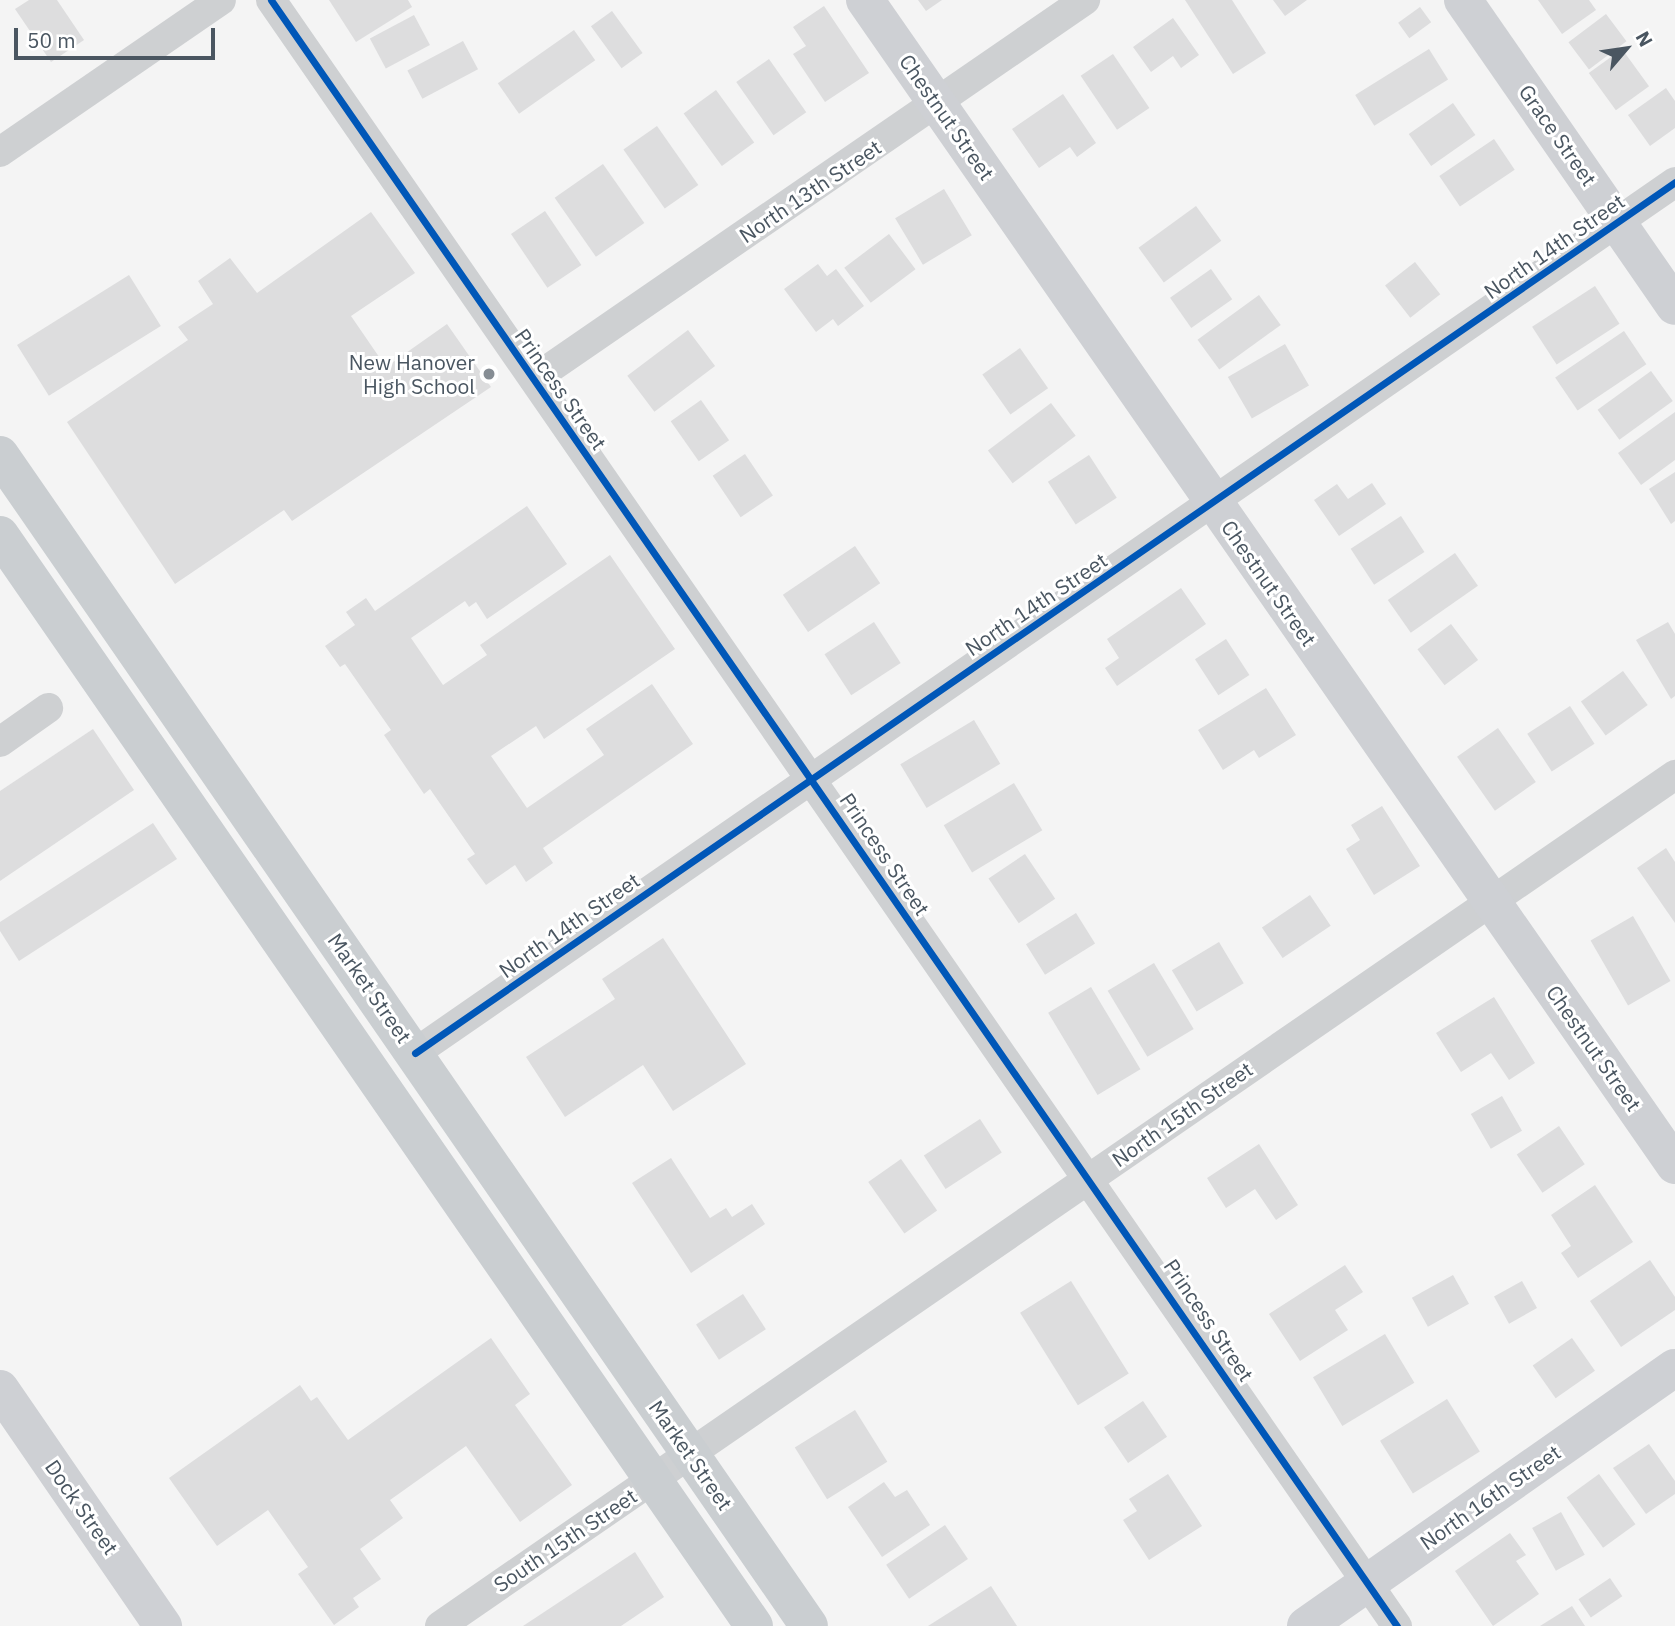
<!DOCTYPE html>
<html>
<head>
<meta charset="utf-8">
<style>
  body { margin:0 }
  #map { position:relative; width:1675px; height:1626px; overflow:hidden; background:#f4f4f4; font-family:"IBM Plex Sans",sans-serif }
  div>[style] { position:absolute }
  .building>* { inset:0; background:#ddddde; transform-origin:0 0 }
  .street>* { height:30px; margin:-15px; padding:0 15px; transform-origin:15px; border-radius:15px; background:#ced0d2 }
  .secondary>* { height:38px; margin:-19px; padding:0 19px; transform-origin:19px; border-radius:19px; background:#ced0d4 }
  .primary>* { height:38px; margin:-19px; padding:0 19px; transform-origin:19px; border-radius:19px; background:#caced1 }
  .cycleway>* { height:7px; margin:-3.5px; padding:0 3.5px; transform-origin:3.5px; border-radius:3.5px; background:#0057b8 }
  .dots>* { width:19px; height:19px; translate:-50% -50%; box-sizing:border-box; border:4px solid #fff; border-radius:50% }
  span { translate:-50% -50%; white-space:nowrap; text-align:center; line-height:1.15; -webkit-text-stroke:6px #fff; paint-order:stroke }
  .street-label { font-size:21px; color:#4a5661 }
  .poi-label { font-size:21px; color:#4a5661 }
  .right { translate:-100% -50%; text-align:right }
  .north { position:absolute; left:1591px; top:14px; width:70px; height:70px; -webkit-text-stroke:5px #fff; paint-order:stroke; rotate:61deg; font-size:19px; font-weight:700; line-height:28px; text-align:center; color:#4a5661 }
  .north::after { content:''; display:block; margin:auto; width:24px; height:32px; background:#4a5661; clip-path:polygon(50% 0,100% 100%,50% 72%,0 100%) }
  .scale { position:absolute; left:14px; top:28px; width:201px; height:32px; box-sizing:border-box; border:4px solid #4a5661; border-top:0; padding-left:9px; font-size:21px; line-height:24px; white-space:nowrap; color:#4a5661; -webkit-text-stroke:5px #fff; paint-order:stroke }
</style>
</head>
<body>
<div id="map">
  <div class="building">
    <i style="clip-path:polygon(29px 0,57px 0,84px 40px,51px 62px,15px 9px)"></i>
    <i style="clip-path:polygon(329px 0,408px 0,412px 7px,356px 42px)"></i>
    <i style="clip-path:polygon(918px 0,942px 0,926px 11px)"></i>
    <i style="clip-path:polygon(1185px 0,1232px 0,1266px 53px,1233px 74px)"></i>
    <i style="clip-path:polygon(1273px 0,1307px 0,1285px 16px)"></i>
    <i style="clip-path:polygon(1538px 0,1589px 0,1596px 10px,1562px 34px)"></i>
    <i style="clip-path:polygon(824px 6px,869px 73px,825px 102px,793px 54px,806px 46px,793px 27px)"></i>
    <i style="left:1420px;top:7px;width:19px;height:27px;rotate:54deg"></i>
    <i style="left:612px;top:11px;width:52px;height:26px;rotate:54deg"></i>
    <i style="left:1606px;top:14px;width:34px;height:47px;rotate:53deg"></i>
    <i style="left:414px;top:15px;width:34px;height:50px;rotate:62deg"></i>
    <i style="clip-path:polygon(1173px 18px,1199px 55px,1181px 68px,1173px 56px,1151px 72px,1133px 47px)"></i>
    <i style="left:574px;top:30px;width:37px;height:93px;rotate:55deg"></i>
    <i style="left:463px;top:41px;width:32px;height:63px;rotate:62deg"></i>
    <i style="left:1429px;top:49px;width:36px;height:87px;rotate:58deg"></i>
    <i style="left:1622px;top:49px;width:46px;height:41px;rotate:54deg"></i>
    <i style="left:1113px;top:54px;width:65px;height:39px;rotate:56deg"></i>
    <i style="left:769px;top:59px;width:65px;height:40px;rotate:55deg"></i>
    <i style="clip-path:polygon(1666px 88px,1675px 101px,1675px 128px,1650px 146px,1628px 115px)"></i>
    <i style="left:716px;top:90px;width:65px;height:40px;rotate:54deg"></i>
    <i style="clip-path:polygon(1063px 94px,1096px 143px,1077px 157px,1070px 147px,1039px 168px,1012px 129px)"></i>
    <i style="left:1453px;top:103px;width:39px;height:54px;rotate:55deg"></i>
    <i style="left:657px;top:126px;width:72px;height:41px;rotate:55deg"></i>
    <i style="left:1494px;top:139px;width:37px;height:66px;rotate:56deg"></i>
    <i style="left:603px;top:164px;width:72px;height:59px;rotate:55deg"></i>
    <i style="left:944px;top:189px;width:54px;height:57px;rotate:59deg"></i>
    <i style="left:1196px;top:206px;width:43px;height:71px;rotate:54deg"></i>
    <i style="left:545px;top:211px;width:65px;height:41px;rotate:56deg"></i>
    <i style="clip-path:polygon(371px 212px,415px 273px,351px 316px,386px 367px,447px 324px,491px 387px,292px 521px,284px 510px,175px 584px,67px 422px,188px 340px,178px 327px,213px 304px,198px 281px,230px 258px,257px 293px)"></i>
    <i style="left:889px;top:234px;width:44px;height:56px;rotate:53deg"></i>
    <i style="left:1415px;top:262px;width:41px;height:38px;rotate:52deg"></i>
    <i style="clip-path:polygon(818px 264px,827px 276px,836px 269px,864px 306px,838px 326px,833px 319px,816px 332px,784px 289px)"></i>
    <i style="left:1211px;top:269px;width:37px;height:50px;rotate:55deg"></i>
    <i style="left:129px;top:275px;width:60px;height:132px;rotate:58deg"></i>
    <i style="left:1595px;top:286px;width:45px;height:75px;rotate:57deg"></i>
    <i style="left:1259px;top:295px;width:37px;height:76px;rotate:54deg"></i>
    <i style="left:688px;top:330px;width:45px;height:76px;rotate:53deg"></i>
    <i style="left:1624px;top:331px;width:40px;height:83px;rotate:56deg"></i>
    <i style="left:1285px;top:344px;width:48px;height:66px;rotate:60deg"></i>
    <i style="left:1020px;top:348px;width:49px;height:46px;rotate:55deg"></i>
    <i style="left:1651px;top:371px;width:37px;height:66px;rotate:54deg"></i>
    <i style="left:701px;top:400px;width:49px;height:37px;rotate:55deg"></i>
    <i style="left:1051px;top:403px;width:41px;height:79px;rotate:53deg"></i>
    <i style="clip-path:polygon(1675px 412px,1675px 460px,1641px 485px,1618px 453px)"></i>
    <i style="left:745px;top:454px;width:50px;height:39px;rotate:56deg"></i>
    <i style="left:1089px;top:455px;width:51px;height:49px;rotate:57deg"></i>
    <i style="clip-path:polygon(1675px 472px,1675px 521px,1671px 524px,1649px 489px)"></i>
    <i style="clip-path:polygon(1372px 483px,1386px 504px,1339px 536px,1314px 500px,1337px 484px,1348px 499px)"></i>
    <i style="clip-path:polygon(527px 506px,567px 564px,487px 619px,476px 602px,469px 607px,465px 601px,411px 638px,443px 685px,487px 655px,480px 645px,610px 555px,675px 649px,544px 739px,536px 726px,491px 756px,527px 808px,604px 755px,586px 729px,652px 684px,693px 744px,543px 848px,553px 863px,526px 882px,515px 865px,486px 885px,467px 859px,475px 854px,430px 789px,424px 794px,384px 735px,391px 730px,345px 664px,340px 667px,325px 646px,355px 625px,346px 612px,366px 598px,375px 611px)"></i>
    <i style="left:1401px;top:516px;width:43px;height:60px;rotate:57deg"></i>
    <i style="left:855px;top:546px;width:45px;height:87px;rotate:56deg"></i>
    <i style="left:1455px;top:553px;width:40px;height:82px;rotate:55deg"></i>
    <i style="clip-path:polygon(1181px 588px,1206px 624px,1117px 686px,1105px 668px,1119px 658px,1107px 639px)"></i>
    <i style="left:874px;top:622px;width:49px;height:59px;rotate:57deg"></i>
    <i style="clip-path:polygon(1668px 622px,1675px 634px,1675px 696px,1671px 699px,1636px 640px)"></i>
    <i style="left:1451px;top:624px;width:45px;height:42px;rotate:53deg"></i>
    <i style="left:1226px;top:639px;width:43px;height:37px;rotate:57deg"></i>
    <i style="left:1623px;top:671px;width:42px;height:52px;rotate:54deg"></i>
    <i style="clip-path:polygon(1266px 688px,1296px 735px,1259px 758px,1254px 750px,1223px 770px,1198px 730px)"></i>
    <i style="left:1570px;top:706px;width:45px;height:51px;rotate:57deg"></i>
    <i style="left:974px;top:720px;width:51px;height:86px;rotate:59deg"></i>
    <i style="left:1498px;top:728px;width:66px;height:50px;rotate:55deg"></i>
    <i style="clip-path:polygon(93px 729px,134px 790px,0 881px,0 791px)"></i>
    <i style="left:1014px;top:783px;width:55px;height:82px;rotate:59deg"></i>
    <i style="clip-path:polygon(1382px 806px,1420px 866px,1374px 895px,1346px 849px,1360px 840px,1351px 825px)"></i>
    <i style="clip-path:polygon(153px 823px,177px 859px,19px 961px,0 931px,0 922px)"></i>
    <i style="clip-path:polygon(1666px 848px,1675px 862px,1675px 923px,1637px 868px)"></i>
    <i style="left:1025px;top:854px;width:54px;height:44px;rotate:56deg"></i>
    <i style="left:1310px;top:895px;width:37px;height:58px;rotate:56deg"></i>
    <i style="left:1076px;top:913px;width:36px;height:59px;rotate:58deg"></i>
    <i style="left:1633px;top:916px;width:75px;height:49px;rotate:60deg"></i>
    <i style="clip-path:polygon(663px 938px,746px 1064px,673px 1111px,643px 1065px,565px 1117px,526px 1057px,615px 999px,602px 979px)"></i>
    <i style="left:1219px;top:942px;width:48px;height:55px;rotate:59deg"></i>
    <i style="left:1154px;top:963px;width:77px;height:54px;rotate:59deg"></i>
    <i style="left:1091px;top:987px;width:96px;height:50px;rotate:59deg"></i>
    <i style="clip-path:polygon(1494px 997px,1535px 1063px,1509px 1080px,1491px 1053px,1461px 1072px,1436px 1033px)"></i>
    <i style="left:1502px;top:1096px;width:40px;height:36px;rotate:60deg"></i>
    <i style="left:980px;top:1119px;width:40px;height:67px;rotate:57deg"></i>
    <i style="left:1559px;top:1126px;width:46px;height:51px;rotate:56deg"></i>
    <i style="clip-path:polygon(1259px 1144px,1298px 1205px,1276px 1220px,1255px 1189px,1226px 1208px,1207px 1178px)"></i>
    <i style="clip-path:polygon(671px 1158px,710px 1218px,726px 1208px,732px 1217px,752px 1204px,765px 1224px,691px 1273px,632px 1183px)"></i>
    <i style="left:901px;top:1159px;width:63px;height:40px;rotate:55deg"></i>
    <i style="clip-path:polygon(1595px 1185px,1633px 1242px,1578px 1278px,1561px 1253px,1571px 1246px,1551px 1215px)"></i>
    <i style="clip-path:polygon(1650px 1260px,1675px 1297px,1675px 1310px,1621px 1347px,1590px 1301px)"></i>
    <i style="clip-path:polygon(1345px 1265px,1363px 1292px,1335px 1310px,1348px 1330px,1300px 1361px,1269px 1314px)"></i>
    <i style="left:1453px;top:1275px;width:33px;height:47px;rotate:61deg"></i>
    <i style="left:1071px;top:1281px;width:109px;height:60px;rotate:58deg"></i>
    <i style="left:1522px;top:1281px;width:31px;height:32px;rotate:61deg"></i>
    <i style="left:743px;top:1294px;width:42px;height:56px;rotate:57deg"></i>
    <i style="left:1385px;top:1334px;width:57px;height:84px;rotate:59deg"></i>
    <i style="clip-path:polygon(491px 1338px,530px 1394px,515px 1405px,572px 1485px,520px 1522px,466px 1446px,390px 1500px,403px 1518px,360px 1549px,381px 1579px,353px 1598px,359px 1607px,334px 1625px,298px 1574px,308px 1567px,268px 1510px,217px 1546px,169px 1478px,300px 1385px,311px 1401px,317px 1397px,348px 1440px)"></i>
    <i style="left:1572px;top:1338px;width:40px;height:48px;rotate:55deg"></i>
    <i style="left:1447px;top:1399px;width:62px;height:79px;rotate:58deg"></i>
    <i style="left:1143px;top:1401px;width:43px;height:47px;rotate:56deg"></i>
    <i style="left:855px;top:1410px;width:61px;height:71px;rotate:58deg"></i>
    <i style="clip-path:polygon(1649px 1444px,1675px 1481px,1675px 1494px,1646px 1514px,1613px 1468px)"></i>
    <i style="clip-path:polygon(1168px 1474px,1202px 1526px,1149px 1560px,1123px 1520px,1137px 1511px,1129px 1499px)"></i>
    <i style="left:1599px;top:1474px;width:62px;height:40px;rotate:54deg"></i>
    <i style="clip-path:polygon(884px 1482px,895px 1497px,907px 1490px,930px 1525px,882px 1557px,848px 1507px)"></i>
    <i style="left:1561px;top:1512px;width:49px;height:33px;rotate:61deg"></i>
    <i style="left:945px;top:1525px;width:41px;height:71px;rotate:56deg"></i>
    <i style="clip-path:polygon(1510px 1533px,1526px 1555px,1516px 1561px,1539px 1594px,1493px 1626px,1455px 1571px)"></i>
    <i style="clip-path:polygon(635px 1552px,664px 1597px,621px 1626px,523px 1626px)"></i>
    <i style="left:1610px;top:1578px;width:22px;height:38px;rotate:56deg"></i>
    <i style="clip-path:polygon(991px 1586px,1017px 1626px,928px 1626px)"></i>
    <i style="clip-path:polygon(1572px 1606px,1585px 1626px,1540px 1626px)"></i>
  </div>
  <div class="street">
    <i style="left:271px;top:0;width:1978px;rotate:55.3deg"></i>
    <i style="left:0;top:152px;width:268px;rotate:-34.5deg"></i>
    <i style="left:534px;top:379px;width:669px;rotate:-34.52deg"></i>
    <i style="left:0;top:742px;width:59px;rotate:-35.3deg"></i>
    <i style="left:415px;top:1053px;width:1532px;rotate:-34.65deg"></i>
    <i style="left:440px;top:1626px;width:1500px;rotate:-34.57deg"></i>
  </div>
  <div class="secondary">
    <i style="left:865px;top:0;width:1419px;rotate:55.19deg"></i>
    <i style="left:1463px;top:0;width:372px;rotate:55.3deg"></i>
    <i style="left:0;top:1389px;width:288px;rotate:55.5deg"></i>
    <i style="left:1306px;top:1626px;width:450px;rotate:-35deg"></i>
  </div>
  <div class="primary">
    <i style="left:0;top:455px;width:1423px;rotate:55.36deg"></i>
    <i style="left:0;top:535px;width:1326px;rotate:55.35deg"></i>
  </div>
  <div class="cycleway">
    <i style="left:271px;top:0;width:1978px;rotate:55.3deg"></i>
    <i style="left:415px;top:1053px;width:1532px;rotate:-34.65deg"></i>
  </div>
  <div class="dots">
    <i style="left:489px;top:374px;background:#868d94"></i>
  </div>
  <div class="street-label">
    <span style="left:947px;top:117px;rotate:55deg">Chestnut Street</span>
    <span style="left:1558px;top:135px;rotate:55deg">Grace Street</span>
    <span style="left:810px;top:191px;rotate:-34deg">North 13th Street</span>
    <span style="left:1554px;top:246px;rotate:-35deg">North 14th Street</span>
    <span style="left:561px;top:389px;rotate:55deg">Princess Street</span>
    <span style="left:1269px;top:583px;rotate:55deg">Chestnut Street</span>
    <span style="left:1036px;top:604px;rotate:-34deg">North 14th Street</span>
    <span style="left:885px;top:854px;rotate:56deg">Princess Street</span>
    <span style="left:569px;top:925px;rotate:-35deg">North 14th Street</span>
    <span style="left:370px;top:988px;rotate:55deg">Market Street</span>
    <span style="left:1594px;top:1048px;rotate:55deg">Chestnut Street</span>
    <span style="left:1182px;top:1114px;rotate:-35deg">North 15th Street</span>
    <span style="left:1209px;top:1320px;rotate:56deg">Princess Street</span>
    <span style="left:691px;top:1455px;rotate:55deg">Market Street</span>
    <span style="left:1490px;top:1497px;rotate:-35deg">North 16th Street</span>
    <span style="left:82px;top:1507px;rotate:55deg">Dock Street</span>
    <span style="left:565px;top:1540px;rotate:-34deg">South 15th Street</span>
  </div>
  <div class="poi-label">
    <span class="right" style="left:475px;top:374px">New Hanover<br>High School</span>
  </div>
  <div class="north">N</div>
  <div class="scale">50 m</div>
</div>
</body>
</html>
